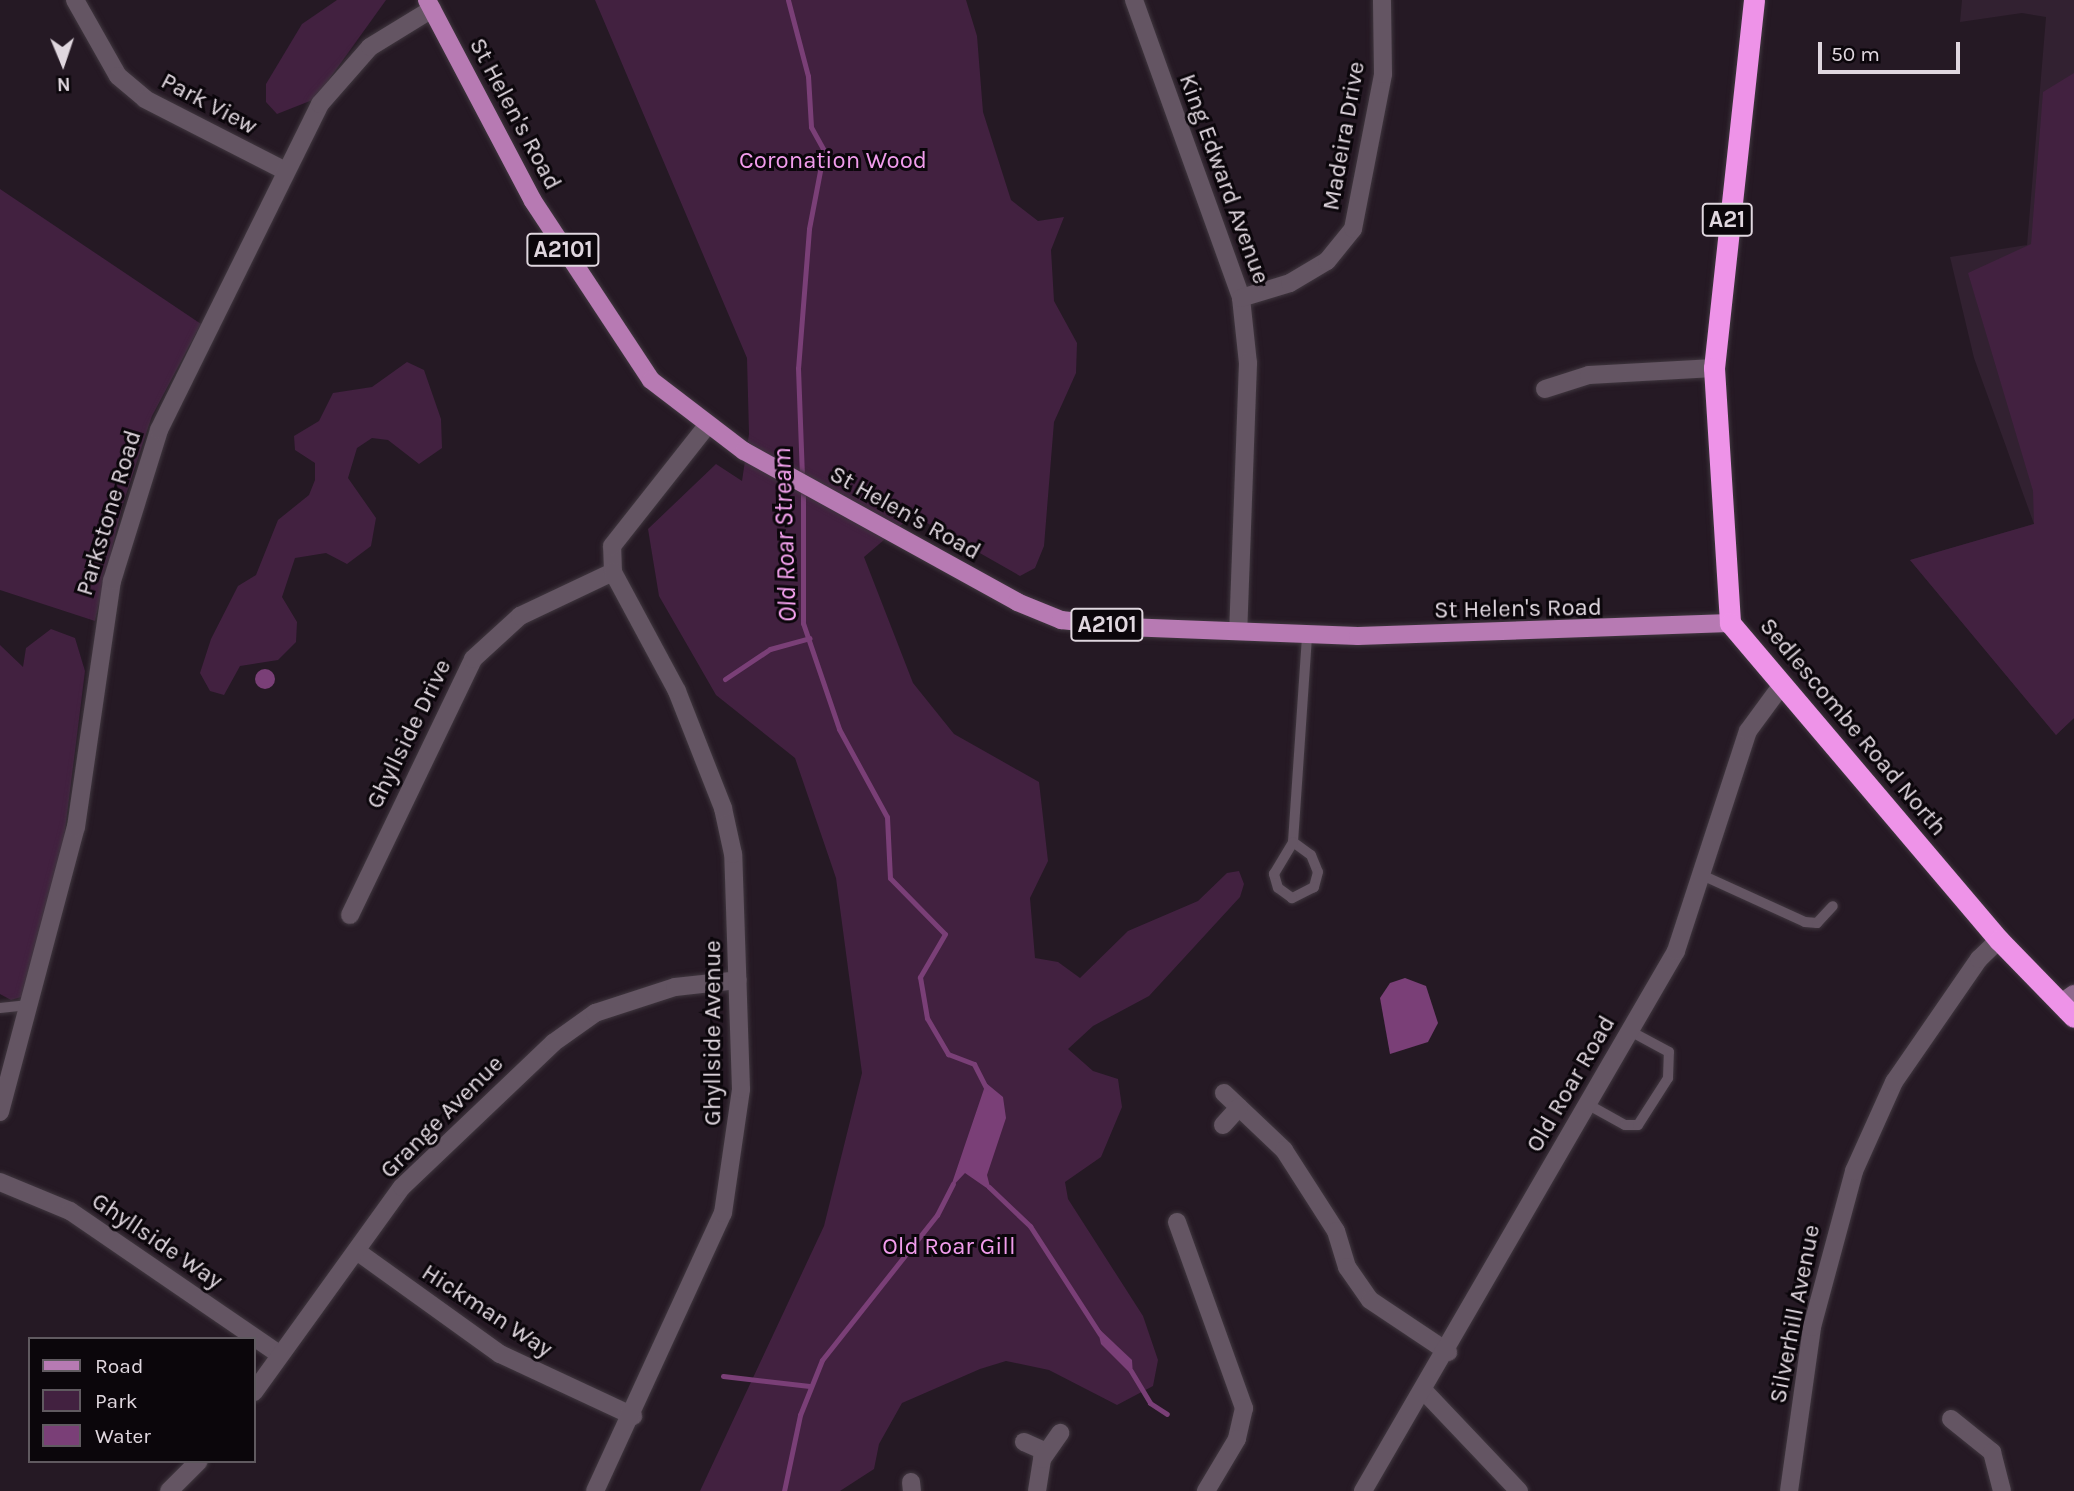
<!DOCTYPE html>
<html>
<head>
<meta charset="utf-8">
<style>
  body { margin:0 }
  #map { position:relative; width:2074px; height:1491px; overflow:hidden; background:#251924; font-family:Karla,sans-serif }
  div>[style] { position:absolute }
  .built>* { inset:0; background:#322131 }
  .green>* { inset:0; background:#422140 }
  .water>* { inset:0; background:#7a3f77 }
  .round { border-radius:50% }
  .stream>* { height:5px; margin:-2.5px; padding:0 2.5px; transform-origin:2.5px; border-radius:2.5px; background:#7a3f77 }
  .roads { filter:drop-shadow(0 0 2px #40373f) drop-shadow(0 0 2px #40373f) }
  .lane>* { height:10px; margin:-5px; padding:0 5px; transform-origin:5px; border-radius:5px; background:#645563 }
  .street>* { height:18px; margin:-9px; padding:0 9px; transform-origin:9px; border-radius:9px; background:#645563 }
  .secondary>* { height:18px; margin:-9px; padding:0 9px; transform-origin:9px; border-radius:9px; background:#8d688b }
  .primary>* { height:18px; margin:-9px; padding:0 9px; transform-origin:9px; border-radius:9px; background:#b77ab3 }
  .highway>* { height:21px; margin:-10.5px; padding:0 10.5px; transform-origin:10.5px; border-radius:10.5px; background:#ee93e8 }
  span { translate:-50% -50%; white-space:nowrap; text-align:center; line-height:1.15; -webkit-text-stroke:6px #0b060b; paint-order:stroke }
  .shield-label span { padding:2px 5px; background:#0b060b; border:2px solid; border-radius:5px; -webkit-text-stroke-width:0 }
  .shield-label { font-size:23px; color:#e0d7df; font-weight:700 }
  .street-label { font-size:24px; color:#e0d7df }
  .park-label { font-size:24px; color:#f19cec }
  .water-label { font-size:26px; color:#fea8f8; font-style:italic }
  .legend { position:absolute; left:28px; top:1337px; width:228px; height:126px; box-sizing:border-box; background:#0b060b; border:2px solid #605a60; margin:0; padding:9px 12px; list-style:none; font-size:21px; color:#e0d7df }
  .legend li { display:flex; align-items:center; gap:14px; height:35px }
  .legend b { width:35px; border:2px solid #605a60 }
  .north { position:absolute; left:28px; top:28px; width:70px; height:70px; -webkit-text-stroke:5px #0b060b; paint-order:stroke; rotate:178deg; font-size:19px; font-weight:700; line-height:28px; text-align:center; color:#e0d7df }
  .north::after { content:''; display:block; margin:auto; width:24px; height:32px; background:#e0d7df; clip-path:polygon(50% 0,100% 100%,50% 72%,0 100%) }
  .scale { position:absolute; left:1818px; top:42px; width:142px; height:32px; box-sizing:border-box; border:4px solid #e0d7df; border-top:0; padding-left:9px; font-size:21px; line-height:24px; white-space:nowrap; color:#e0d7df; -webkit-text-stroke:5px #0b060b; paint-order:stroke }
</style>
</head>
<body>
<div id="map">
  <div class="built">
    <i style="clip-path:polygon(1962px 0,2074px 0,2074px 718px,2056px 735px,1910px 560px,2034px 524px,1974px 358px,1950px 257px,2027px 245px,2046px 17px,2022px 13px,1960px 22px)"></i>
  </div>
  <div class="green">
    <i style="clip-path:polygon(337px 0,386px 0,315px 99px,277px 114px,266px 102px,266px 84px,302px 24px)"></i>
    <i style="clip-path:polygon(595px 0,966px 0,977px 36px,983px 112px,1011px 200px,1038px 221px,1064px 217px,1051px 250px,1054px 301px,1077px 343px,1076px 373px,1054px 422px,1044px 546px,1035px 568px,1020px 576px,913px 515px,864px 557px,913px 683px,954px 734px,1039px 782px,1048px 861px,1030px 898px,1035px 958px,1058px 962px,1080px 978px,1128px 931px,1198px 901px,1227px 873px,1239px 871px,1244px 884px,1240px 897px,1149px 996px,1093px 1026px,1068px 1049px,1093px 1071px,1118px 1079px,1122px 1107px,1101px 1157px,1065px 1182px,1068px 1199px,1143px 1316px,1158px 1360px,1153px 1386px,1117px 1405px,1049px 1370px,1006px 1361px,980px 1369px,902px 1403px,879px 1444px,874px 1469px,840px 1491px,700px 1491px,824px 1226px,862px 1073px,836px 878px,795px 758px,716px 695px,659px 596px,648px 529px,716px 464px,742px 481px,749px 434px,747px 358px)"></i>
    <i style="clip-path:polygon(2074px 73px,2074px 718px,2056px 735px,1910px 560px,2034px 524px,2033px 491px,1968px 273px,2031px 244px,2043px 92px)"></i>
    <i style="clip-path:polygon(0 189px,201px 324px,152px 416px,122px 507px,95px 621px,0 590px)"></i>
    <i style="clip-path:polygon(407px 362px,424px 370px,441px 419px,442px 448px,419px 464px,388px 440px,372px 438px,357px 448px,348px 478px,376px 518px,371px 546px,347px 564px,326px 553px,295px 558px,282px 597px,297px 622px,296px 642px,278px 660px,240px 666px,224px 695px,210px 691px,200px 673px,211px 639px,238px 586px,256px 575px,278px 520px,309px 495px,315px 480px,315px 463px,295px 450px,294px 436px,319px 421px,333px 393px,372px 387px)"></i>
    <i style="clip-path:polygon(51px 629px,75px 638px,85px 671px,63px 847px,25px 996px,11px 1000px,0 994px,0 645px,23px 667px,26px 648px)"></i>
  </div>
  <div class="water">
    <i class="round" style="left:255px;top:669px;width:20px;height:20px"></i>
    <i style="clip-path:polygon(1405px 978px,1426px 986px,1438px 1023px,1428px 1042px,1390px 1054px,1380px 998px,1390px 983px)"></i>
    <i style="clip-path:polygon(986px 1083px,1003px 1097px,1006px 1118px,987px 1175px,991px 1191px,965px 1173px,950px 1189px)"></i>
    <i style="clip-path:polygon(1097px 1327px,1132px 1360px,1133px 1376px,1101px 1344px)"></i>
  </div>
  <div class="stream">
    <i style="left:788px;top:0;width:79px;rotate:75.3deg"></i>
    <i style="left:808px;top:76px;width:51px;rotate:86.6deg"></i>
    <i style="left:811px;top:127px;width:26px;rotate:61deg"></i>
    <i style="left:824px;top:150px;width:80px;rotate:100.8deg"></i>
    <i style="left:809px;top:229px;width:139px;rotate:94.5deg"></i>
    <i style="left:798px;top:368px;width:110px;rotate:87.9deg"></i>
    <i style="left:803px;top:488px;width:135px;rotate:90deg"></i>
    <i style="left:803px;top:623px;width:112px;rotate:71.2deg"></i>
    <i style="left:839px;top:729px;width:100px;rotate:61.4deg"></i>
    <i style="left:887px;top:817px;width:61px;rotate:87.2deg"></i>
    <i style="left:890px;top:878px;width:78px;rotate:45.5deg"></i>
    <i style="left:945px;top:934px;width:50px;rotate:120.2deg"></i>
    <i style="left:920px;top:977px;width:42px;rotate:80.3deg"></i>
    <i style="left:927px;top:1018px;width:42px;rotate:59.7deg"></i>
    <i style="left:948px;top:1054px;width:28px;rotate:21deg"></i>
    <i style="left:974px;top:1064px;width:27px;rotate:63deg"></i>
    <i style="left:725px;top:679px;width:54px;rotate:-33.7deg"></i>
    <i style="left:770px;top:649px;width:41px;rotate:-15.4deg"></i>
    <i style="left:989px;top:1187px;width:57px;rotate:43.6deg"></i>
    <i style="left:1030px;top:1226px;width:129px;rotate:57.1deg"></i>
    <i style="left:1131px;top:1371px;width:37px;rotate:59deg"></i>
    <i style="left:1150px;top:1403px;width:20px;rotate:33deg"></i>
    <i style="left:723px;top:1376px;width:87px;rotate:6.6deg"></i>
    <i style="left:784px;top:1491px;width:78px;rotate:-78.1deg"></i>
    <i style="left:800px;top:1415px;width:59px;rotate:-68.2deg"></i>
    <i style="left:822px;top:1360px;width:185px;rotate:-51.6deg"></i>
    <i style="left:937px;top:1215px;width:35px;rotate:-63deg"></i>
  </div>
  <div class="roads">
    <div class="lane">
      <i style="left:1293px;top:842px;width:208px;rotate:-86.1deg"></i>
      <i style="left:1293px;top:842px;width:22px;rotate:36deg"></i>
      <i style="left:1311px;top:855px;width:18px;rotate:68deg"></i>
      <i style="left:1318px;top:872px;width:16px;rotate:105deg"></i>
      <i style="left:1314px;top:887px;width:25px;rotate:153deg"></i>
      <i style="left:1292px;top:898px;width:17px;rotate:-144deg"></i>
      <i style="left:1278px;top:888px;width:15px;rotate:-106deg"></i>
      <i style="left:1274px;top:874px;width:37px;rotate:-59deg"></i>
      <i style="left:1704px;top:876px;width:111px;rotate:24.5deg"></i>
      <i style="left:1805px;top:922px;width:12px;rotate:5deg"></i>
      <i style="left:1817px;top:923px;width:23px;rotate:-47deg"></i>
      <i style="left:0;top:1008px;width:31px;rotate:-6deg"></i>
      <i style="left:1587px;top:1104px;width:43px;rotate:28.9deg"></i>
      <i style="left:1625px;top:1125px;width:13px"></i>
      <i style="left:1638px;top:1125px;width:56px;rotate:-57.4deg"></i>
      <i style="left:1668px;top:1078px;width:26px;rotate:-88deg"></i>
      <i style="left:1669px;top:1052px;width:44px;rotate:-151.7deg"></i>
    </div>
    <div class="street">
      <i style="left:75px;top:0;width:87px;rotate:60.5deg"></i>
      <i style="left:118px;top:76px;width:35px;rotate:40deg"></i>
      <i style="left:145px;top:99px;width:156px;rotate:27.1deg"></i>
      <i style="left:1134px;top:0;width:317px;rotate:70.2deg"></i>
      <i style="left:1241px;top:298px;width:65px;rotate:83.9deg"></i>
      <i style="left:1248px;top:363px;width:268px;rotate:92.1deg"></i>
      <i style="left:1241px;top:298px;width:51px;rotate:-17deg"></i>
      <i style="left:1290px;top:283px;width:43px;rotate:-30.7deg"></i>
      <i style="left:1327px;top:261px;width:41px;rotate:-50.9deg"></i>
      <i style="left:1353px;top:229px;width:158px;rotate:-79deg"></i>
      <i style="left:1383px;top:74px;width:74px;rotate:-90.8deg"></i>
      <i style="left:1545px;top:389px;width:46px;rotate:-17.7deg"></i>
      <i style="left:1589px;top:375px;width:125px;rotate:-3.2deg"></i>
      <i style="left:350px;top:915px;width:284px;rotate:-64.3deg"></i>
      <i style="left:473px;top:659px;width:64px;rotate:-42.5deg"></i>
      <i style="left:520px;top:616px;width:103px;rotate:-25.3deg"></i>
      <i style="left:613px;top:572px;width:26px;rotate:-92deg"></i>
      <i style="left:612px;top:546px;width:152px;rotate:-51.7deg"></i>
      <i style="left:1224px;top:1093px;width:83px;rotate:43.5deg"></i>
      <i style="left:1284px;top:1150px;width:96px;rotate:57.3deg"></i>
      <i style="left:1336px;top:1231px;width:38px;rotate:73deg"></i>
      <i style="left:1347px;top:1267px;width:40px;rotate:55.1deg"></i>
      <i style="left:1370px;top:1300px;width:94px;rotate:33.7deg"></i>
      <i style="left:0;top:1112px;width:295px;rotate:-75.1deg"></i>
      <i style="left:76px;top:827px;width:249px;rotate:-81.7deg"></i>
      <i style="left:112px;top:581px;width:158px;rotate:-72.7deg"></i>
      <i style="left:159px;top:430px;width:364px;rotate:-63.7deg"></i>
      <i style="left:320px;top:104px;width:76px;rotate:-48.7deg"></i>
      <i style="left:370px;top:47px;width:73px;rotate:-31.5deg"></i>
      <i style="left:1223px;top:1125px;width:24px;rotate:-48deg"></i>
      <i style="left:0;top:1182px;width:76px;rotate:22.5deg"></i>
      <i style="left:70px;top:1211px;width:253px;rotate:34.4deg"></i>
      <i style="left:1177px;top:1222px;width:198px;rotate:70.2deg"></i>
      <i style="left:1244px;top:1408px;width:32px;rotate:103deg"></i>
      <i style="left:1237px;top:1439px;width:61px;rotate:120.8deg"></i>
      <i style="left:358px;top:1252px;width:175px;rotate:35.7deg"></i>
      <i style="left:500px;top:1354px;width:147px;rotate:25deg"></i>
      <i style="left:1424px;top:1391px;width:138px;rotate:46.5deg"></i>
      <i style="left:254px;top:1392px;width:253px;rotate:-54.2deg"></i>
      <i style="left:402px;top:1187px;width:209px;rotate:-43.6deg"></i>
      <i style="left:553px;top:1043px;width:52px;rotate:-35.5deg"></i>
      <i style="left:595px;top:1013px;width:84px;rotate:-18deg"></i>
      <i style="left:675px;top:987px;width:63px;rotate:-6.3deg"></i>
      <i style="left:1951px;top:1419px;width:53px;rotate:38.8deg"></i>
      <i style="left:1992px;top:1452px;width:40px;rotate:75.6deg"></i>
      <i style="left:1024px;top:1442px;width:24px;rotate:24deg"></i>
      <i style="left:911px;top:1482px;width:9px;rotate:84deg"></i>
      <i style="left:169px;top:1491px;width:42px;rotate:-45deg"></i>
      <i style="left:595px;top:1491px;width:306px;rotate:-65.3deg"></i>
      <i style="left:723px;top:1213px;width:125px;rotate:-81.7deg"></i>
      <i style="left:741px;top:1089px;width:235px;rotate:-91.9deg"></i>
      <i style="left:733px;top:854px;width:47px;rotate:-102.3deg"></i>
      <i style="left:723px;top:808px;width:126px;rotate:-111.5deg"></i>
      <i style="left:677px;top:691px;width:135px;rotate:-118.3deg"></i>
      <i style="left:1037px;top:1491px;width:32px;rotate:-81deg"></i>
      <i style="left:1042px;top:1459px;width:32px;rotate:-55deg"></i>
      <i style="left:1363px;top:1491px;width:624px;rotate:-59.9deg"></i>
      <i style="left:1676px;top:951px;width:231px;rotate:-71.9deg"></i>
      <i style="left:1748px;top:731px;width:56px;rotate:-53.7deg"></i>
      <i style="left:1789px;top:1491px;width:166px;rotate:-82deg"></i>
      <i style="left:1812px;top:1327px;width:162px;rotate:-74.9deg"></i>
      <i style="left:1854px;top:1171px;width:98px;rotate:-65.8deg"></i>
      <i style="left:1894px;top:1082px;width:150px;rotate:-55.4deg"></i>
      <i style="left:1979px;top:959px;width:28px;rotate:-44deg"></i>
    </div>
    <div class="secondary">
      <i style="left:2061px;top:1003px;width:16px;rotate:-35deg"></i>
    </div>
    <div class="primary">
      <i style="left:427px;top:0;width:227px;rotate:62.2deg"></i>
      <i style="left:533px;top:201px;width:214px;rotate:56.6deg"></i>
      <i style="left:651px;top:380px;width:117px;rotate:37.4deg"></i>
      <i style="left:744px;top:451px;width:312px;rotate:28.9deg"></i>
      <i style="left:1017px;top:602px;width:48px;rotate:22.2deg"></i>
      <i style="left:1061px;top:620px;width:65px;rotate:6.1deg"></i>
      <i style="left:1126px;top:627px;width:232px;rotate:2.2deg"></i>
      <i style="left:1358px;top:636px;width:372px;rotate:-2deg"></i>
    </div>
    <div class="highway">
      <i style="left:1754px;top:0;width:370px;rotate:96.2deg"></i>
      <i style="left:1714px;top:368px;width:256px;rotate:86.4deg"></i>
      <i style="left:1730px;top:623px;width:416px;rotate:49.7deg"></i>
      <i style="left:1999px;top:940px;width:107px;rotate:45.8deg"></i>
    </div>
  </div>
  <div class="shield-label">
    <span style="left:1727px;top:220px">A21</span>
    <span style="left:563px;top:250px">A2101</span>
    <span style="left:1107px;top:625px">A2101</span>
  </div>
  <div class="street-label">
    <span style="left:209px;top:104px;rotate:28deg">Park View</span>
    <span style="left:515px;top:114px;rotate:62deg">St Helen's Road</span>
    <span style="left:1344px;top:136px;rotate:-80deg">Madeira Drive</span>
    <span style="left:1224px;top:179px;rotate:70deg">King Edward Avenue</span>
    <span style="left:109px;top:513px;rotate:-73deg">Parkstone Road</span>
    <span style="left:905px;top:513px;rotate:29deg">St Helen's Road</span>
    <span style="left:1518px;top:609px;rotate:-1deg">St Helen's Road</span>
    <span style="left:1853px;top:727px;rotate:50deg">Sedlescombe Road North</span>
    <span style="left:409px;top:734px;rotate:-64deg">Ghyllside Drive</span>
    <span style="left:713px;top:1033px;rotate:-90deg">Ghyllside Avenue</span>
    <span style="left:1571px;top:1084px;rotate:-60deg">Old Roar Road</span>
    <span style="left:442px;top:1117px;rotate:-45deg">Grange Avenue</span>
    <span style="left:157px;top:1241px;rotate:34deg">Ghyllside Way</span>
    <span style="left:487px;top:1311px;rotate:33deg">Hickman Way</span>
    <span style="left:1795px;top:1314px;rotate:-79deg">Silverhill Avenue</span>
  </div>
  <div class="park-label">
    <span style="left:833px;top:161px">Coronation Wood</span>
    <span style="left:949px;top:1247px">Old Roar Gill</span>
  </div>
  <div class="water-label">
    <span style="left:785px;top:535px;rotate:-92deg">Old Roar Stream</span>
  </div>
  <ul class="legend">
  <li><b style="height:9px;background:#b77ab3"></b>Road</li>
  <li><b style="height:19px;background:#422140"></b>Park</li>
  <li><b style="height:19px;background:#7a3f77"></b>Water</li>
  </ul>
  <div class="north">N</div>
  <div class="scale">50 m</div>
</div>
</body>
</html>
